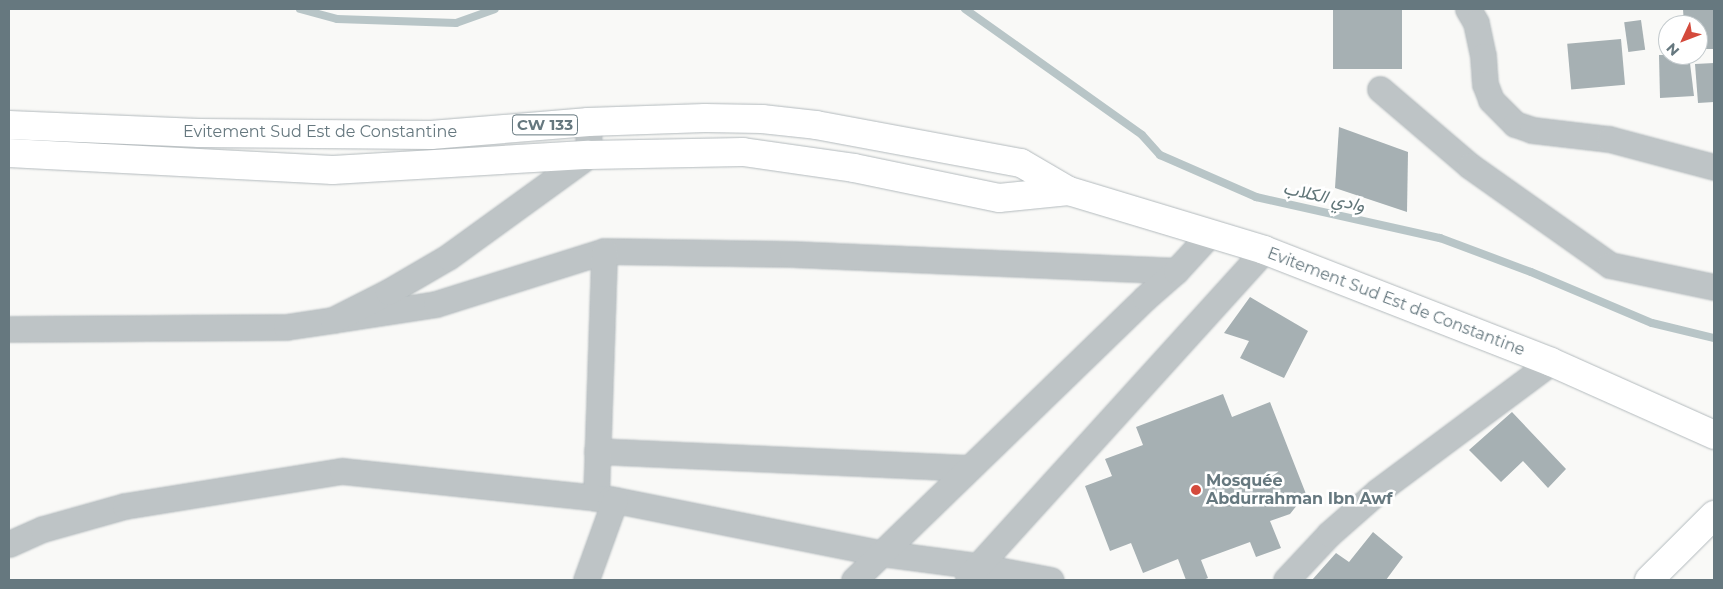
<!DOCTYPE html>
<html>
<head>
<meta charset="utf-8">
<style>
  body { margin:0 }
  #map { position:relative; width:1723px; height:589px; overflow:hidden; background:#f9f9f7; font-family:Montserrat,Vazirmatn,sans-serif }
  div>[style] { position:absolute }
  .stream>* { height:8px; margin:-4px; padding:0 4px; transform-origin:4px; border-radius:4px; background:#b8c5c7 }
  .building>* { inset:0; background:#a6b0b3; transform-origin:0 0 }
  .roads { filter:drop-shadow(0 0 1px #b3babd) drop-shadow(0 0 1px #b3babd) }
  .minor>* { height:25px; margin:-12.5px; padding:0 12.5px; transform-origin:12.5px; border-radius:12.5px; background:#bec4c6 }
  .secondary>* { height:28px; margin:-14px; padding:0 14px; transform-origin:14px; border-radius:14px; background:#fff }
  .trunk>* { height:28px; margin:-14px; padding:0 14px; transform-origin:14px; border-radius:14px; background:#fff }
  .dots>* { width:14px; height:14px; translate:-50% -50%; box-sizing:border-box; border:2px solid #fff; border-radius:50% }
  span { translate:-50% -50%; white-space:nowrap; text-align:center; line-height:1.15; -webkit-text-stroke:5px #fff; paint-order:stroke }
  .shield-label span { padding:1px 4px; background:#fff; border:1px solid; border-radius:4px; -webkit-text-stroke-width:0 }
  .shield-label { font-size:15px; color:#66787f; font-weight:700 }
  .street-label { font-size:16px; color:#66787f }
  .poi-label { font-size:16px; color:#66787f; font-weight:700 }
  .left { translate:0 -50%; text-align:left }
  .water-label { font-size:18px; color:#617679; font-style:italic }
  .frame { position:absolute; inset:0; border:10px solid #66787f; pointer-events:none }
  .north { position:absolute; left:1658px; top:15px; width:50px; height:50px; box-sizing:border-box; background:#fff; border:1px solid #c2c9cc; border-radius:50%; rotate:227deg; font-size:14px; font-weight:700; line-height:20px; text-align:center; color:#66787f }
  .north::after { content:''; display:block; margin:auto; width:18px; height:22px; background:#d44a3c; clip-path:polygon(50% 0,100% 100%,50% 72%,0 100%) }
</style>
</head>
<body>
<div id="map">
  <div class="stream">
    <i style="left:300px;top:9px;width:38px;rotate:15deg"></i>
    <i style="left:337px;top:19px;width:119px;rotate:1.9deg"></i>
    <i style="left:456px;top:23px;width:41px;rotate:-19.7deg"></i>
    <i style="left:965px;top:9px;width:217px;rotate:35.4deg"></i>
    <i style="left:1142px;top:135px;width:27px;rotate:48deg"></i>
    <i style="left:1160px;top:155px;width:105px;rotate:23.6deg"></i>
    <i style="left:1256px;top:197px;width:189px;rotate:12.6deg"></i>
    <i style="left:1440px;top:238px;width:97px;rotate:20.5deg"></i>
    <i style="left:1531px;top:272px;width:131px;rotate:22.9deg"></i>
    <i style="left:1652px;top:323px;width:64px;rotate:13.6deg"></i>
  </div>
  <div class="building">
    <i style="left:1333px;top:9px;width:69px;height:60px"></i>
    <i style="clip-path:polygon(1683px 9px,1714px 9px,1714px 49px,1698px 49px,1698px 25px,1684px 25px)"></i>
    <i style="left:1641px;top:20px;width:30px;height:17px;rotate:82deg"></i>
    <i style="left:1621px;top:39px;width:46px;height:54px;rotate:85deg"></i>
    <i style="clip-path:polygon(1659px 55px,1689px 55px,1694px 96px,1660px 98px)"></i>
    <i style="clip-path:polygon(1714px 63px,1714px 102px,1698px 103px,1695px 64px)"></i>
    <i style="clip-path:polygon(1339px 127px,1408px 152px,1407px 212px,1335px 188px)"></i>
    <i style="clip-path:polygon(1250px 297px,1308px 331px,1284px 378px,1240px 358px,1249px 341px,1224px 333px)"></i>
    <i style="clip-path:polygon(1223px 394px,1232px 417px,1270px 402px,1306px 494px,1290px 514px,1270px 521px,1281px 548px,1256px 557px,1250px 542px,1201px 560px,1208px 578px,1203px 580px,1186px 580px,1178px 559px,1143px 573px,1131px 543px,1110px 551px,1085px 486px,1112px 476px,1105px 459px,1143px 445px,1136px 427px)"></i>
    <i style="clip-path:polygon(1512px 412px,1566px 469px,1548px 488px,1523px 461px,1501px 482px,1469px 450px)"></i>
    <i style="clip-path:polygon(1373px 532px,1403px 557px,1386px 580px,1312px 580px,1336px 553px,1349px 562px)"></i>
  </div>
  <div class="roads">
    <div class="minor">
      <i style="left:1468px;top:9px;width:16px;rotate:60deg"></i>
      <i style="left:1476px;top:23px;width:34px;rotate:78deg"></i>
      <i style="left:1483px;top:56px;width:28px;rotate:86deg"></i>
      <i style="left:1485px;top:84px;width:17px;rotate:69deg"></i>
      <i style="left:1491px;top:100px;width:34px;rotate:45deg"></i>
      <i style="left:1515px;top:124px;width:18px;rotate:19deg"></i>
      <i style="left:1532px;top:130px;width:78px;rotate:6.7deg"></i>
      <i style="left:1609px;top:139px;width:109px;rotate:14.9deg"></i>
      <i style="left:1380px;top:89px;width:118px;rotate:40.5deg"></i>
      <i style="left:1470px;top:166px;width:171px;rotate:35.3deg"></i>
      <i style="left:1610px;top:265px;width:106px;rotate:11.9deg"></i>
      <i style="left:333px;top:320px;width:104px;rotate:-8.8deg"></i>
      <i style="left:436px;top:304px;width:176px;rotate:-17.5deg"></i>
      <i style="left:604px;top:251px;width:188px;rotate:0.9deg"></i>
      <i style="left:792px;top:254px;width:384px;rotate:2.5deg"></i>
      <i style="left:9px;top:329px;width:277px;rotate:-0.4deg"></i>
      <i style="left:286px;top:327px;width:48px;rotate:-8.5deg"></i>
      <i style="left:333px;top:320px;width:62px;rotate:-27deg"></i>
      <i style="left:388px;top:292px;width:69px;rotate:-30.3deg"></i>
      <i style="left:448px;top:257px;width:174px;rotate:-35.9deg"></i>
      <i style="left:589px;top:155px;width:33px;rotate:-92deg"></i>
      <i style="left:597px;top:451px;width:371px;rotate:2.6deg"></i>
      <i style="left:596px;top:498px;width:247px;rotate:-88.1deg"></i>
      <i style="left:9px;top:544px;width:37px;rotate:-24deg"></i>
      <i style="left:43px;top:529px;width:85px;rotate:-15.7deg"></i>
      <i style="left:125px;top:506px;width:220px;rotate:-9.2deg"></i>
      <i style="left:342px;top:471px;width:269px;rotate:6deg"></i>
      <i style="left:610px;top:499px;width:275px;rotate:11.3deg"></i>
      <i style="left:880px;top:553px;width:98px;rotate:7.6deg"></i>
      <i style="left:977px;top:566px;width:75px;rotate:10.7deg"></i>
      <i style="left:968px;top:577px;width:441px;rotate:-47.8deg"></i>
      <i style="left:586px;top:580px;width:85px;rotate:-70.1deg"></i>
      <i style="left:854px;top:580px;width:405px;rotate:-44.1deg"></i>
      <i style="left:1145px;top:298px;width:41px;rotate:-41.1deg"></i>
      <i style="left:1176px;top:271px;width:49px;rotate:-47.5deg"></i>
      <i style="left:1286px;top:580px;width:63px;rotate:-46.9deg"></i>
      <i style="left:1329px;top:534px;width:65px;rotate:-41.3deg"></i>
      <i style="left:1378px;top:491px;width:216px;rotate:-36.7deg"></i>
    </div>
    <div class="secondary">
      <i style="left:1069px;top:191px;width:204px;rotate:16.8deg"></i>
      <i style="left:1264px;top:250px;width:308px;rotate:21.3deg"></i>
      <i style="left:1551px;top:362px;width:179px;rotate:24.1deg"></i>
      <i style="left:1649px;top:580px;width:92px;rotate:-45deg"></i>
    </div>
    <div class="trunk">
      <i style="left:9px;top:125px;width:190px;rotate:2.4deg"></i>
      <i style="left:199px;top:133px;width:232px;rotate:0.5deg"></i>
      <i style="left:431px;top:135px;width:158px;rotate:-4.7deg"></i>
      <i style="left:588px;top:122px;width:117px;rotate:-2deg"></i>
      <i style="left:705px;top:118px;width:57px;rotate:1deg"></i>
      <i style="left:762px;top:119px;width:54px;rotate:6.3deg"></i>
      <i style="left:816px;top:125px;width:208px;rotate:10.5deg"></i>
      <i style="left:1021px;top:163px;width:56px;rotate:30.3deg"></i>
      <i style="left:9px;top:153px;width:324px;rotate:3deg"></i>
      <i style="left:333px;top:170px;width:256px;rotate:-3.4deg"></i>
      <i style="left:589px;top:155px;width:154px;rotate:-1.1deg"></i>
      <i style="left:743px;top:152px;width:112px;rotate:8.2deg"></i>
      <i style="left:854px;top:168px;width:148px;rotate:11.7deg"></i>
      <i style="left:999px;top:198px;width:70px;rotate:-5.7deg"></i>
    </div>
  </div>
  <div class="dots">
    <i style="left:1196px;top:490px;background:#d44a3c"></i>
  </div>
  <div class="shield-label">
    <span style="left:545px;top:125px">CW 133</span>
  </div>
  <div class="street-label">
    <span style="left:320px;top:132px">Evitement Sud Est de Constantine</span>
    <span style="left:1396px;top:302px;rotate:21deg">Evitement Sud Est de Constantine</span>
  </div>
  <div class="poi-label">
    <span class="left" style="left:1206px;top:490px">Mosquée<br>Abdurrahman Ibn Awf</span>
  </div>
  <div class="water-label">
    <span style="left:1324px;top:197px;rotate:13deg">وادي الكلاب</span>
  </div>
  <div class="frame"></div>
  <div class="north">N</div>
</div>
</body>
</html>
